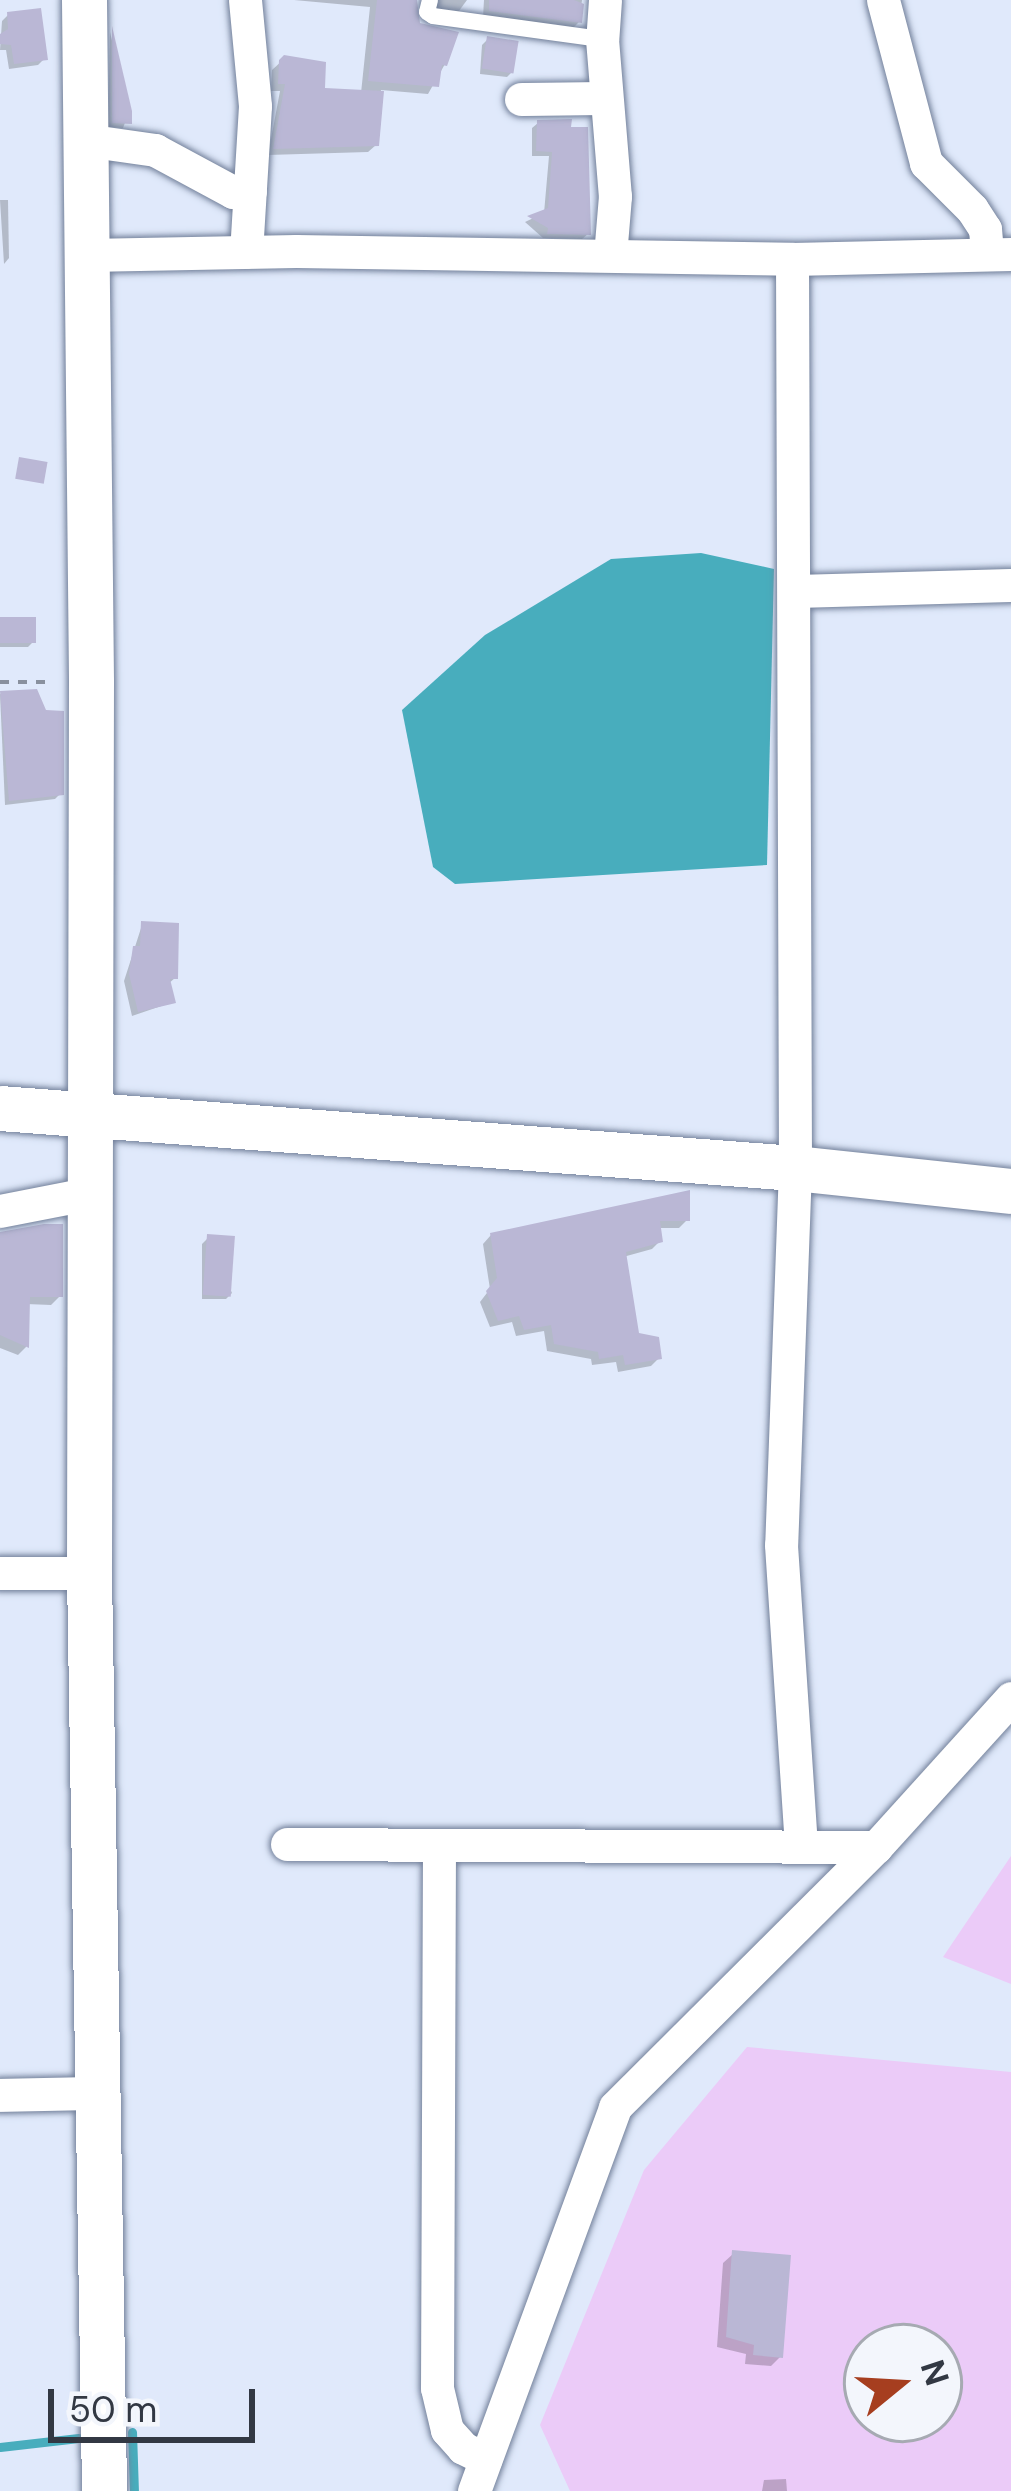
<!DOCTYPE html>
<html>
<head>
<meta charset="utf-8">
<style>
  body { margin:0 }
  #map { position:relative; width:1011px; height:2491px; overflow:hidden; background:#e0e9fb; font-family:"DM Sans",sans-serif }
  div>[style] { position:absolute }
  .green>* { inset:0; background:#ebcbf8 }
  .water>* { inset:0; background:#48adbd }
  .shadow>* { inset:0; background:#0003 }
  .stream>* { height:9px; margin:-4.5px; padding:0 4.5px; transform-origin:4.5px; border-radius:4.5px; background:#48adbd }
  .building>* { inset:0; background:#bab7d5; transform-origin:0 0 }
  .path>* { height:4.5px; margin-top:-2.25px; transform-origin:0; background:repeating-linear-gradient(90deg,#89909e 0 9px,transparent 0 18px) }
  .roads { filter:drop-shadow(0 0 3px #72809a) drop-shadow(0 0 3px #72809a) }
  .lane>* { height:16px; margin:-8px; padding:0 8px; transform-origin:8px; border-radius:8px; background:#fff }
  .street>* { height:33px; margin:-16.5px; padding:0 16.5px; transform-origin:16.5px; border-radius:16.5px; background:#fff }
  .secondary>* { height:45px; margin:-22.5px; padding:0 22.5px; transform-origin:22.5px; border-radius:22.5px; background:#fff }
  span { translate:-50% -50%; white-space:nowrap; text-align:center; line-height:1.15; -webkit-text-stroke:9px #f3f6fc; paint-order:stroke }
  .north { position:absolute; left:843px; top:2323px; width:120px; height:120px; box-sizing:border-box; background:#f3f6fc; border:3px solid #a6aab2; border-radius:50%; rotate:72deg; font-size:33px; font-weight:700; line-height:48px; text-align:center; color:#323843 }
  .north::after { content:''; display:block; margin:auto; width:42px; height:54px; background:#a63e1f; clip-path:polygon(50% 0,100% 100%,50% 72%,0 100%) }
  .scale { position:absolute; left:48px; top:2389px; width:207px; height:54px; box-sizing:border-box; border:6px solid #323843; border-top:0; padding-left:15px; font-size:36px; line-height:42px; white-space:nowrap; color:#323843; -webkit-text-stroke:9px #f3f6fc; paint-order:stroke }
</style>
</head>
<body>
<div id="map">
  <div class="green">
    <i style="clip-path:polygon(1011px 1856px,1011px 1984px,943px 1957px)"></i>
    <i style="clip-path:polygon(evenodd,747px 2047px,1011px 2072px,1011px 2491px,570px 2491px,540px 2425px,644px 2170px,747px 2047px,867px 2347px,939px 2347px,939px 2419px,867px 2419px,867px 2347px)"></i>
  </div>
  <div class="water">
    <i style="clip-path:polygon(701px 553px,774px 569px,767px 865px,455px 884px,433px 867px,402px 710px,485px 635px,611px 559px)"></i>
  </div>
  <div class="shadow">
    <i style="clip-path:polygon(294px 0,414px 0,412px 16px,445px 64px,428px 94px,381px 90px,376px 145px,368px 152px,268px 155px,280px 91px,271px 91px,272px 70px,285px 58px,322px 91px,361px 93px,370px 7px)"></i>
    <i style="clip-path:polygon(432px 0,467px 0,456px 15px,434px 12px)"></i>
    <i style="clip-path:polygon(484px 0,582px 0,579px 22px,572px 29px,483px 17px)"></i>
    <i style="clip-path:polygon(8px 15px,44px 59px,38px 65px,9px 69px,6px 50px,0 50px,2px 21px)"></i>
    <i style="clip-path:polygon(110px 32px,129px 112px,123px 128px,108px 127px)"></i>
    <i style="clip-path:polygon(488px 39px,513px 71px,507px 77px,480px 74px,482px 45px)"></i>
    <i style="clip-path:polygon(568px 122px,588px 234px,582px 239px,543px 238px,525px 222px,544px 213px,549px 156px,532px 156px,532px 128px,538px 123px)"></i>
    <i style="clip-path:polygon(0 200px,8px 200px,9px 258px,4px 264px)"></i>
    <i style="clip-path:polygon(0 620px,33px 642px,28px 647px,0 647px)"></i>
    <i style="clip-path:polygon(35px 692px,61px 793px,55px 799px,5px 805px,0 694px)"></i>
    <i style="clip-path:polygon(142px 925px,175px 978px,168px 984px,173px 1002px,132px 1016px,124px 981px)"></i>
    <i style="clip-path:polygon(687px 1194px,687px 1220px,679px 1228px,658px 1228px,660px 1241px,652px 1249px,623px 1257px,636px 1335px,659px 1358px,651px 1366px,618px 1372px,616px 1362px,592px 1365px,591px 1359px,547px 1351px,544px 1331px,516px 1336px,512px 1322px,490px 1327px,480px 1302px,490px 1289px,483px 1244px,491px 1235px)"></i>
    <i style="clip-path:polygon(0 1234px,60px 1296px,51px 1305px,26px 1304px,26px 1347px,18px 1355px,0 1348px)"></i>
    <i style="clip-path:polygon(208px 1238px,232px 1293px,226px 1299px,202px 1299px,202px 1244px)"></i>
    <i style="clip-path:polygon(733px 2254px,781px 2356px,771px 2366px,745px 2364px,746px 2354px,717px 2347px,723px 2263px)"></i>
    <i style="clip-path:polygon(786px 2479px,787px 2491px,762px 2491px,764px 2480px)"></i>
  </div>
  <div class="stream">
    <i style="left:132px;top:2432px;width:59px;rotate:88.1deg"></i>
    <i style="left:0;top:2447px;width:79px;rotate:-6.6deg"></i>
  </div>
  <div class="building">
    <i style="clip-path:polygon(377px 0,417px 0,420px 23px,459px 32px,447px 66px,442px 65px,439px 87px,368px 81px)"></i>
    <i style="clip-path:polygon(489px 0,574px 0,584px 4px,582px 23px,489px 11px)"></i>
    <i style="clip-path:polygon(41px 8px,48px 60px,14px 64px,11px 45px,0 44px,0 34px,8px 29px,7px 12px)"></i>
    <i style="clip-path:polygon(112px 26px,132px 111px,132px 124px,112px 123px)"></i>
    <i style="left:487px;top:36px;width:32px;height:33px;rotate:9deg"></i>
    <i style="clip-path:polygon(284px 55px,326px 62px,325px 88px,384px 91px,379px 146px,273px 149px,285px 84px,278px 84px,279px 60px)"></i>
    <i style="clip-path:polygon(572px 119px,571px 127px,588px 127px,591px 235px,547px 234px,548px 228px,527px 216px,548px 208px,552px 152px,536px 151px,537px 120px)"></i>
    <i style="left:19px;top:457px;width:29px;height:22px;rotate:10deg"></i>
    <i style="left:0;top:617px;width:36px;height:26px"></i>
    <i style="clip-path:polygon(37px 689px,46px 710px,64px 711px,64px 795px,9px 801px,0 691px)"></i>
    <i style="clip-path:polygon(141px 921px,179px 923px,178px 979px,170px 979px,176px 1003px,138px 1012px,129px 974px,133px 946px,140px 946px)"></i>
    <i style="clip-path:polygon(690px 1190px,690px 1221px,660px 1221px,663px 1242px,626px 1252px,639px 1333px,659px 1337px,662px 1359px,625px 1365px,623px 1355px,599px 1359px,598px 1352px,554px 1344px,551px 1325px,524px 1330px,519px 1316px,498px 1321px,486px 1291px,497px 1278px,490px 1233px)"></i>
    <i style="clip-path:polygon(44px 1224px,63px 1224px,63px 1297px,30px 1297px,29px 1348px,0 1335px,0 1232px)"></i>
    <i style="left:207px;top:1234px;width:28px;height:61px;rotate:4deg"></i>
    <i style="clip-path:polygon(732px 2250px,791px 2255px,783px 2358px,753px 2355px,754px 2345px,726px 2337px)"></i>
  </div>
  <div class="path">
    <i style="left:0;top:682px;width:54px"></i>
  </div>
  <div class="roads">
    <div class="lane">
      <i style="left:430px;top:0;width:12px;rotate:104deg"></i>
      <i style="left:427px;top:12px;width:7px;rotate:34deg"></i>
      <i style="left:433px;top:16px;width:171px;rotate:7.8deg"></i>
    </div>
    <div class="street">
      <i style="left:245px;top:0;width:106px;rotate:84.6deg"></i>
      <i style="left:255px;top:106px;width:146px;rotate:93.5deg"></i>
      <i style="left:605px;top:0;width:39px;rotate:94deg"></i>
      <i style="left:602px;top:39px;width:158px;rotate:85.3deg"></i>
      <i style="left:615px;top:196px;width:59px;rotate:94.8deg"></i>
      <i style="left:883px;top:0;width:169px;rotate:75.2deg"></i>
      <i style="left:926px;top:163px;width:65px;rotate:45deg"></i>
      <i style="left:972px;top:209px;width:24px;rotate:57deg"></i>
      <i style="left:985px;top:229px;width:25px;rotate:85deg"></i>
      <i style="left:521px;top:99px;width:84px;rotate:-0.7deg"></i>
      <i style="left:85px;top:140px;width:71px;rotate:8.1deg"></i>
      <i style="left:155px;top:150px;width:89px;rotate:28.3deg"></i>
      <i style="left:233px;top:192px;width:17px;rotate:-3deg"></i>
      <i style="left:87px;top:255px;width:209px;rotate:-1.1deg"></i>
      <i style="left:296px;top:251px;width:496px;rotate:0.9deg"></i>
      <i style="left:792px;top:259px;width:219px;rotate:-1.3deg"></i>
      <i style="left:792px;top:259px;width:909px;rotate:89.81deg"></i>
      <i style="left:795px;top:1168px;width:377px;rotate:92.1deg"></i>
      <i style="left:781px;top:1545px;width:302px;rotate:86.2deg"></i>
      <i style="left:795px;top:591px;width:216px;rotate:-1.6deg"></i>
      <i style="left:0;top:1211px;width:94px;rotate:-11.1deg"></i>
      <i style="left:0;top:1573px;width:89px"></i>
      <i style="left:287px;top:1844px;width:589px;rotate:0.29deg"></i>
      <i style="left:439px;top:1845px;width:543px;rotate:90.21deg"></i>
      <i style="left:437px;top:2388px;width:43px;rotate:76.6deg"></i>
      <i style="left:447px;top:2430px;width:24px;rotate:48deg"></i>
      <i style="left:463px;top:2448px;width:25px;rotate:26deg"></i>
      <i style="left:0;top:2095px;width:99px;rotate:-1.2deg"></i>
      <i style="left:474px;top:2491px;width:409px;rotate:-69.8deg"></i>
      <i style="left:615px;top:2107px;width:368px;rotate:-44.9deg"></i>
      <i style="left:876px;top:1847px;width:201px;rotate:-47.8deg"></i>
    </div>
    <div class="secondary">
      <i style="left:84px;top:0;width:682px;rotate:89.41deg"></i>
      <i style="left:91px;top:682px;width:891px;rotate:90.13deg"></i>
      <i style="left:89px;top:1573px;width:918px;rotate:89.06deg"></i>
      <i style="left:0;top:1108px;width:797px;rotate:4.32deg"></i>
      <i style="left:795px;top:1168px;width:217px;rotate:6.1deg"></i>
    </div>
  </div>
  <div class="north">N</div>
  <div class="scale">50 m</div>
</div>
</body>
</html>
